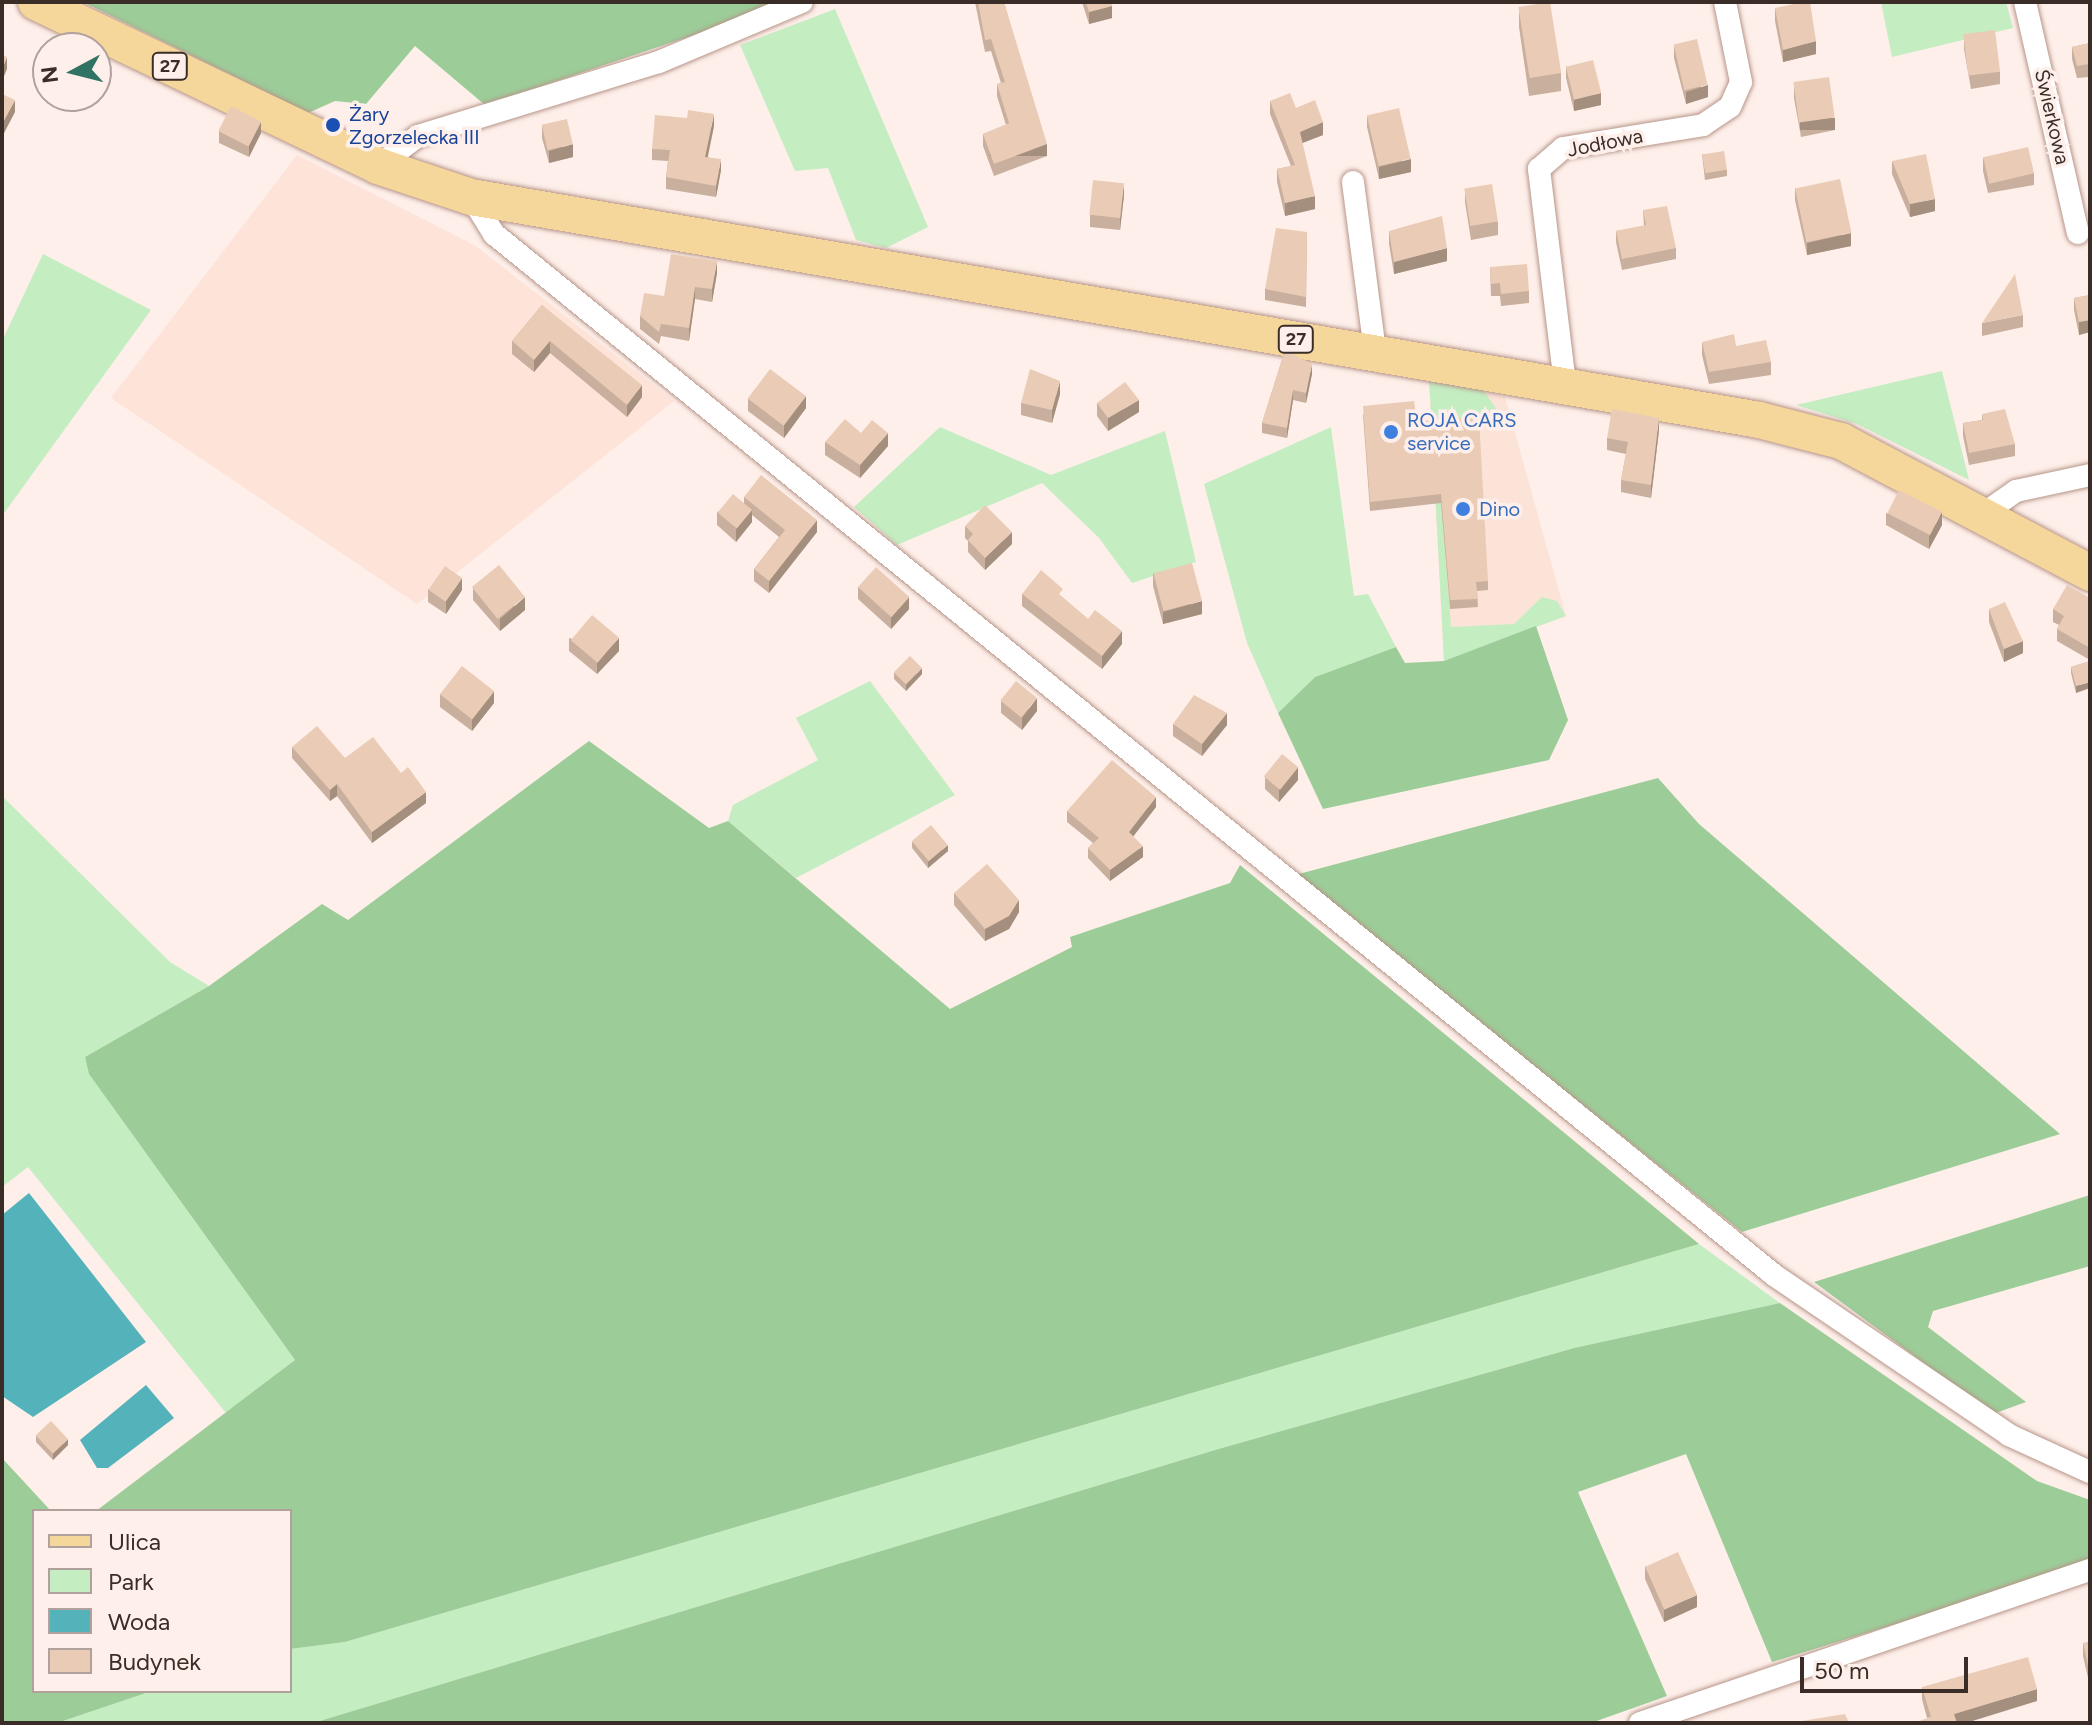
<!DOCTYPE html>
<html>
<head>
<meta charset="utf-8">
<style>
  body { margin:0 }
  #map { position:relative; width:2092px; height:1725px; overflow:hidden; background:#feefea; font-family:Figtree,sans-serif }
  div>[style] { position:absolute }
  .commercial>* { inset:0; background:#fbe3d8 }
  .built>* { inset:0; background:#fee3d9 }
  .green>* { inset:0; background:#c5edc2 }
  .forest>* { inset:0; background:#9ccd99 }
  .water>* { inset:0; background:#54b2ba }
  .roads { filter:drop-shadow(0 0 2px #b79588) drop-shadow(0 0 2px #b79588) }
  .minor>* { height:22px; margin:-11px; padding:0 11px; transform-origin:11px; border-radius:11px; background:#fff }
  .primary>* { height:36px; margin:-18px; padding:0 18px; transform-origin:18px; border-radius:18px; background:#f5d79b }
  .wall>* { inset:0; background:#c9af9d }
  .shaded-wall>* { inset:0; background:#a48f7f; transform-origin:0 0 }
  .building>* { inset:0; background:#eaccb6; transform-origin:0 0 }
  .dots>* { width:22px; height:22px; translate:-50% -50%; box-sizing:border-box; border:4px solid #feefea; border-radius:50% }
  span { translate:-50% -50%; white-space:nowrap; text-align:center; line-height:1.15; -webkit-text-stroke:7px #feefea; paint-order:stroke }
  .shield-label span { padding:2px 6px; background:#feefea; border:2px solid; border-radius:6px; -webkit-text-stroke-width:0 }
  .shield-label { font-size:18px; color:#3a2c27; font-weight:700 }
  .transit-label { font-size:20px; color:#164399 }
  .left { translate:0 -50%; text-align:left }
  .street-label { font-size:20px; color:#3a2c27 }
  .shop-label { font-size:20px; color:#366cbe }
  .frame { position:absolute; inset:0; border:4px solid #3a2c27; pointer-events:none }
  .legend { position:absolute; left:32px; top:1509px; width:260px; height:184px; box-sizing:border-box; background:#feefea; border:2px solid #b0a19c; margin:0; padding:10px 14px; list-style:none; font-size:24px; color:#3a2c27 }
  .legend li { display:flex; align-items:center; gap:16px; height:40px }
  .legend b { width:40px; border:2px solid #b0a19c }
  .north { position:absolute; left:32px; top:32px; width:80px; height:80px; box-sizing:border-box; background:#feefea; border:2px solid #b0a19c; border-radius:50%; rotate:263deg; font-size:22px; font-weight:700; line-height:32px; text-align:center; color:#3a2c27 }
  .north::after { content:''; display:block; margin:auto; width:28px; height:36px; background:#307364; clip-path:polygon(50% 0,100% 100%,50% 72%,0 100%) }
  .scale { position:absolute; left:1800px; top:1657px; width:168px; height:36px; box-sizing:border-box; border:4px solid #3a2c27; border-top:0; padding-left:10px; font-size:24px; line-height:28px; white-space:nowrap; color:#3a2c27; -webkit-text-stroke:6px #feefea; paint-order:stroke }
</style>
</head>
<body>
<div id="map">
  <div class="commercial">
    <i style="clip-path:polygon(1429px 382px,1505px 397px,1566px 616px,1444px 661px)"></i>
  </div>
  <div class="built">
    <i style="clip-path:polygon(297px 155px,476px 246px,674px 401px,417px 604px,111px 398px)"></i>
  </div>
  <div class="green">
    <i style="clip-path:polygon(1881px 2px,2006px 2px,2013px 28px,1892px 57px)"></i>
    <i style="clip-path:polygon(835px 9px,928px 227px,886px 248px,856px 240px,828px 168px,795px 171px,740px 45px)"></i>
    <i style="clip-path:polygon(43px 254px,151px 310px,2px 516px,2px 341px)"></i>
    <i style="clip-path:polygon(1942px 371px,1969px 480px,1857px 424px,1796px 405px)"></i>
    <i style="clip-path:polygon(1429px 377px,1481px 387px,1505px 421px,1481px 416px,1482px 425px,1437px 429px,1451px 627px,1514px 624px,1542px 597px,1557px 601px,1566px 616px,1444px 661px)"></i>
    <i style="clip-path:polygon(940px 427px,1051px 475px,1165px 431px,1196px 562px,1132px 583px,1099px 538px,1042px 483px,897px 545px,854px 507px)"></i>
    <i style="clip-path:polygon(1331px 427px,1354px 596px,1368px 594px,1396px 647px,1315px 677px,1278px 713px,1247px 643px,1204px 484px)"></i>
    <i style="clip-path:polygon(870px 681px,955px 795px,796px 878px,728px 821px,733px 805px,818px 760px,796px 718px)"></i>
    <i style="clip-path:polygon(2px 796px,170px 962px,209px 986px,85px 1057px,90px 1075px,295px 1360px,226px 1413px,28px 1167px,2px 1187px)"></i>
    <i style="clip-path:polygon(1699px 1244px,1780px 1303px,1574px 1348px,1215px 1450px,313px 1723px,57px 1723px,152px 1691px,290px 1691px,290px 1649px,345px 1642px)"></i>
  </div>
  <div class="forest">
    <i style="clip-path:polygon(83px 2px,792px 2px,485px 105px,415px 46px,366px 104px,335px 101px,308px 113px)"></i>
    <i style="clip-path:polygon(1536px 626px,1568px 720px,1549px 760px,1323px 809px,1278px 713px,1315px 677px,1396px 647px,1405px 663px,1444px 661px)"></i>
    <i style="clip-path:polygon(589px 741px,709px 828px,728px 821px,950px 1009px,1072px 947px,1070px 937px,1230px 883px,1240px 865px,1699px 1244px,345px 1642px,290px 1649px,290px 1511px,96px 1511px,295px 1360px,89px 1074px,85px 1057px,209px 986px,322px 904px,348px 920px)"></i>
    <i style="clip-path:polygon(1658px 778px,1699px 824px,2060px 1134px,1742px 1232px,1295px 875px)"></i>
    <i style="clip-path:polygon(2090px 1195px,2090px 1266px,1933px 1311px,1928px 1327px,2026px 1402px,1993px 1414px,1814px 1282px)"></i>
    <i style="clip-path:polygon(1780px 1303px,2037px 1481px,2090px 1500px,2090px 1564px,1772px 1662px,1686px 1454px,1578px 1492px,1667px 1696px,1591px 1723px,313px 1723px,1215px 1450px,1574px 1348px)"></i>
    <i style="clip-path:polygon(2px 1458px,51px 1511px,34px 1511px,34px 1691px,152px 1691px,57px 1723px,2px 1723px)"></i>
  </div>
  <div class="water">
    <i style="clip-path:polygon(29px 1193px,146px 1342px,33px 1417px,2px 1396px,2px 1215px)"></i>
    <i style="clip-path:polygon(146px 1385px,174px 1418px,108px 1468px,97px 1468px,80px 1440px)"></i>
  </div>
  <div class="roads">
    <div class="minor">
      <i style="left:2025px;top:2px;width:237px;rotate:77.1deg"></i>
      <i style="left:378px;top:166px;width:50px;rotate:-36.9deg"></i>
      <i style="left:418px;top:136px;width:252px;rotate:-17.1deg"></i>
      <i style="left:659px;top:62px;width:155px;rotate:-22.8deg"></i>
      <i style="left:1353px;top:182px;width:171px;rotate:82.6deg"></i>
      <i style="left:471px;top:197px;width:44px;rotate:58.1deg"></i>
      <i style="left:494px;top:234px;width:1650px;rotate:39.12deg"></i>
      <i style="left:1774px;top:1275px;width:284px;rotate:34.2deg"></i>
      <i style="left:2009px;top:1435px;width:89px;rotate:24.6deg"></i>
      <i style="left:1565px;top:384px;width:217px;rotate:-96.9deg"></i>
      <i style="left:1539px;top:169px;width:32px;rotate:-41deg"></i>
      <i style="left:1563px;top:148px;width:142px;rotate:-9.3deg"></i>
      <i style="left:1703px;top:125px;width:32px;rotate:-34deg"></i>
      <i style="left:1730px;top:107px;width:27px;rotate:-66deg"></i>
      <i style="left:1741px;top:82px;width:82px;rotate:-101.3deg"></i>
      <i style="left:1986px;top:512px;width:37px;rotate:-35deg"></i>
      <i style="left:2016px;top:491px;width:76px;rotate:-12.2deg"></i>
      <i style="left:1640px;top:1723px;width:475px;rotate:-18.8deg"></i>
    </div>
    <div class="primary">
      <i style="left:36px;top:2px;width:379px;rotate:25.6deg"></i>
      <i style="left:378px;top:166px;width:98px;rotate:18.4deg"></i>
      <i style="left:471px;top:197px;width:1307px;rotate:9.82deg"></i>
      <i style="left:1759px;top:420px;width:85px;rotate:14.4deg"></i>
      <i style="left:1841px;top:441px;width:282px;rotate:27.9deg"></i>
    </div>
  </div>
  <div class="wall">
    <i style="clip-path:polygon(975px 2px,1004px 2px,1047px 156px,994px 176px,983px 146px,983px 134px,1006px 125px,997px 96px,997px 84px,1001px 83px,991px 51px,985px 52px)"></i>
    <i style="clip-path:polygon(1082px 2px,1111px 2px,1112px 18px,1089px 24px)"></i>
    <i style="clip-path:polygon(1519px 8px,1561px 73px,1561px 91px,1529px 96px,1519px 27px)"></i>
    <i style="clip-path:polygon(1775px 8px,1816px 54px,1783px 62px,1775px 21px)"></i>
    <i style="clip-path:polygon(1964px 36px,2000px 72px,2000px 84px,1971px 89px,1964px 49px)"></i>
    <i style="clip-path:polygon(2090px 43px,2090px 81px,2089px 77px,2077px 78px,2072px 59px,2072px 47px)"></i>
    <i style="clip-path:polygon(1674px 46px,1708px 97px,1686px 104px,1674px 58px)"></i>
    <i style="clip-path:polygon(1566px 66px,1601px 105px,1574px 111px,1566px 78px)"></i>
    <i style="clip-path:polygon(1794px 86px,1835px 130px,1801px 137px,1794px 98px)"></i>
    <i style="clip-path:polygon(1270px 101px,1296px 108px,1323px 135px,1302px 143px,1315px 209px,1285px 216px,1277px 182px,1277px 169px,1291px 166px,1270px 114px)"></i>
    <i style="clip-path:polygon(1367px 115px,1411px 172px,1379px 179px,1367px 127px)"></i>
    <i style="clip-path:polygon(542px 126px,573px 157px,549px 163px,542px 138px)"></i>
    <i style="clip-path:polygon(714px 126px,708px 157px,721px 170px,716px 197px,666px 189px,666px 177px,668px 161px,652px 160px,652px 149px)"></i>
    <i style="clip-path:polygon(219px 131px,261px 133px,249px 157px,219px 143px)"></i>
    <i style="clip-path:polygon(1702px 154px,1727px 170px,1727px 176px,1705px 180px)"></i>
    <i style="clip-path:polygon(1983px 158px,2034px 173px,2034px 185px,1988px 193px,1983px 171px)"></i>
    <i style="clip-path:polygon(1892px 161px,1935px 211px,1910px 217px,1892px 174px)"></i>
    <i style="clip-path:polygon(1795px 188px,1851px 246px,1807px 255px,1795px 200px)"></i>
    <i style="clip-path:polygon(1465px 190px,1498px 222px,1498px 235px,1471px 240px,1465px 202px)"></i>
    <i style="clip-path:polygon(1124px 195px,1120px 230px,1090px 227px,1090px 215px)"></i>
    <i style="clip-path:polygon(1643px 210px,1676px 248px,1676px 259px,1622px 270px,1616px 242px,1616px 231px,1644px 226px)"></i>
    <i style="clip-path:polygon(1389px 231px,1447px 261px,1394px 274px,1389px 244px)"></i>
    <i style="clip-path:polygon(1307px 232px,1306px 307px,1265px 300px,1265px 289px)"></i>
    <i style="clip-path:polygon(1490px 267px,1529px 291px,1529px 303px,1501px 306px,1500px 296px,1491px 296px)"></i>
    <i style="clip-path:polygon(717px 273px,712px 302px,695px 299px,689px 341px,661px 336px,659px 344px,640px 329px,640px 316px,664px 296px)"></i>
    <i style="clip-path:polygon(2090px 295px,2090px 332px,2079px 335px,2074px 310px,2074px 298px)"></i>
    <i style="clip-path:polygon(542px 305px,642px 397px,627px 417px,550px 353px,534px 372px,512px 354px,512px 341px)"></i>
    <i style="clip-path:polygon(2023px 315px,2023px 327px,1982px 336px,1982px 323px)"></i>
    <i style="clip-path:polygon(1702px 342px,1736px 346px,1771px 362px,1771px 375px,1709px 384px,1702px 355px)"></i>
    <i style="clip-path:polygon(1285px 350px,1312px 374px,1306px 403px,1293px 400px,1287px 438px,1262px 433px,1262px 423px)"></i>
    <i style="clip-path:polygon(1060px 394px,1052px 423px,1021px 415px,1021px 403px)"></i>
    <i style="clip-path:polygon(748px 399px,806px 408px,784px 438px,748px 411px)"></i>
    <i style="clip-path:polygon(1097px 403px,1139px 412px,1108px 431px,1097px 416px)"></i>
    <i style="clip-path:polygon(1363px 414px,1417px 421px,1488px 581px,1488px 590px,1477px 591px,1478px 607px,1450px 609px,1441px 503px,1370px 511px)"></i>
    <i style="clip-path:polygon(1982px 414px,2015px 444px,2015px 456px,1969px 465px,1963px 436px,1963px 423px,1982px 420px)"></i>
    <i style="clip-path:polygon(1659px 430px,1651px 498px,1621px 492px,1621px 480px,1626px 454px,1607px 450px,1607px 438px)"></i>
    <i style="clip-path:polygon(861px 433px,888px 446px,860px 478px,825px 455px,825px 442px)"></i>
    <i style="clip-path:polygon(744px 497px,817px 532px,769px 593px,754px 581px,754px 569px,779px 537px,752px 515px,752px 522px,736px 542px,717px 525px,717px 512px,744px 503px)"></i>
    <i style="clip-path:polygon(1886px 513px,1942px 525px,1929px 549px,1886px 525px)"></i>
    <i style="clip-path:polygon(965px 526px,1012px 544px,985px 570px,968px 552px,968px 541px,965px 538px)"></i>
    <i style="clip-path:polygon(1153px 573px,1202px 614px,1163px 624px,1153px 586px)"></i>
    <i style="clip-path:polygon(858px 587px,909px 609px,891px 629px,858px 599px)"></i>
    <i style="clip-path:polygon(473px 588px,525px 610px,500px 631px,473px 600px)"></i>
    <i style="clip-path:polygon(428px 589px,462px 590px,446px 614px,428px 602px)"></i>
    <i style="clip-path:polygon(1022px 594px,1063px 598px,1088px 619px,1122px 644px,1102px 669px,1022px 606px)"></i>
    <i style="clip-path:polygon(2090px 598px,2090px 660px,2057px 641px,2057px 629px,2059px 625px,2053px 622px,2053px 609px)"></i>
    <i style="clip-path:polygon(1989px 609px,2023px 653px,2004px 662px,1989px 622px)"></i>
    <i style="clip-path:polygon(569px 638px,619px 651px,597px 674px,569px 651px)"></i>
    <i style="clip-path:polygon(2090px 661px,2076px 693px,2071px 673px,2071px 667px)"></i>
    <i style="clip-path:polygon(894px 673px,922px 674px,906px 691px,894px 679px)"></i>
    <i style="clip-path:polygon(440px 694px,494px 703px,472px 731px,440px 707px)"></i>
    <i style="clip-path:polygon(1001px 701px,1037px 711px,1022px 730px,1001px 713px)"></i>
    <i style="clip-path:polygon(1173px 724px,1227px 725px,1202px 756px,1173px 736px)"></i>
    <i style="clip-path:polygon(292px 747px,345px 758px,426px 803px,372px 843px,337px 796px,330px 801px,292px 758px)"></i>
    <i style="clip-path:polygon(1265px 777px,1298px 780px,1279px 802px,1265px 789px)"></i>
    <i style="clip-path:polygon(1156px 807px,1133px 836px,1143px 857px,1110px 881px,1088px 858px,1088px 848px,1093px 843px,1067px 822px,1067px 811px)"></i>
    <i style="clip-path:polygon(912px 842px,948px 851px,928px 868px,912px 848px)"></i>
    <i style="clip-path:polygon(954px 893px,1019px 912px,1009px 929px,985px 941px,954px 905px)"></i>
    <i style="clip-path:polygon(36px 1436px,68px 1445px,53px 1460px,36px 1442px)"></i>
    <i style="clip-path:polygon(1645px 1566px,1697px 1607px,1664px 1622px,1645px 1579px)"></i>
    <i style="clip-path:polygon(2090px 1642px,2089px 1682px,2083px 1656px,2083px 1643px)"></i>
    <i style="clip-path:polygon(1922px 1687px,2037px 1701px,1927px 1718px,1922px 1699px)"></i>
  </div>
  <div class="shaded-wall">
    <i style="clip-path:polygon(1112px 6px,1112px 18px,1089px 24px,1089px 12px)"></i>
    <i style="clip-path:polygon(1816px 41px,1816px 54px,1783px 62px,1783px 50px)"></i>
    <i style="clip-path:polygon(7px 57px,7px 69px,2px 81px,2px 69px)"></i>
    <i style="clip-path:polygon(1708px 85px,1708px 97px,1686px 104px,1686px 92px)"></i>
    <i style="clip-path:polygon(1601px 93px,1601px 105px,1574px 111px,1574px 99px)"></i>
    <i style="clip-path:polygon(15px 100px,15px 112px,2px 137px,2px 124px)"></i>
    <i style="clip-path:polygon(714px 114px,714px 126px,705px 168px,705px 157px)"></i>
    <i style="left:1835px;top:118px;width:12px;height:35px;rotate:90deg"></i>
    <i style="clip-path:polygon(261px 121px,261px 133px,249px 157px,249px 145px)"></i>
    <i style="clip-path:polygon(1323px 122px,1323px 135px,1300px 144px,1300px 132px)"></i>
    <i style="clip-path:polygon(573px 144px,573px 157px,549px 163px,549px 151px)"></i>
    <i style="left:1047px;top:144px;width:12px;height:57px;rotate:90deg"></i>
    <i style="clip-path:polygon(721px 159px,721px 170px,716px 197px,716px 186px)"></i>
    <i style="clip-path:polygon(1411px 159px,1411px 172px,1379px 179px,1379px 167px)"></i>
    <i style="clip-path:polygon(1124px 183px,1124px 195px,1120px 230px,1120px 218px)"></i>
    <i style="clip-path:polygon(1315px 196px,1315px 209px,1285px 216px,1285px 203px)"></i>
    <i style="clip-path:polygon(1935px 199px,1935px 211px,1910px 217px,1910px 204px)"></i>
    <i style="clip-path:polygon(1851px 233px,1851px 246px,1807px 255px,1807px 243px)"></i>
    <i style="clip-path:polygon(1447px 248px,1447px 261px,1394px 274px,1394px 262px)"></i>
    <i style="clip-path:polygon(717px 261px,717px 273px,712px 302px,712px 289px)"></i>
    <i style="clip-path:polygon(695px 287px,695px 299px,689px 341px,689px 328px)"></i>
    <i style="clip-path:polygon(2090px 320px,2090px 332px,2079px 335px,2079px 322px)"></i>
    <i style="clip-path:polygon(550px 341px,550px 353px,534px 372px,534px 360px)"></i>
    <i style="clip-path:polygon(1312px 364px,1312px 374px,1306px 403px,1306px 393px)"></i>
    <i style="clip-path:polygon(1060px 381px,1060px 394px,1052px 423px,1052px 410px)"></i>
    <i style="clip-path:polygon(642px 385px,642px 397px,627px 417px,627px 405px)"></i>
    <i style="clip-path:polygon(1293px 390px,1293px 400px,1287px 438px,1287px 428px)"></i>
    <i style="clip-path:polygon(806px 396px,806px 408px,784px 438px,784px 425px)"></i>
    <i style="clip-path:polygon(1139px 400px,1139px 412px,1108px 431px,1108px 418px)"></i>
    <i style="clip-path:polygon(1659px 418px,1659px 430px,1651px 498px,1651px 485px)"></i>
    <i style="clip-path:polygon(888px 433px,888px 446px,860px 478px,860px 465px)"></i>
    <i style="clip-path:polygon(752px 510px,752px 522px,736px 542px,736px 529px)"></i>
    <i style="clip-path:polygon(1942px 512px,1942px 525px,1929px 549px,1929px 537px)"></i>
    <i style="clip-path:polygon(817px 520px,817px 532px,769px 593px,769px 581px)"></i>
    <i style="clip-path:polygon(1012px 532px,1012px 544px,985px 570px,985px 558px)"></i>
    <i style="clip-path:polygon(462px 578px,462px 590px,446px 614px,446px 601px)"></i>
    <i style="clip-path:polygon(525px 597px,525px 610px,500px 631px,500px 619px)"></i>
    <i style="clip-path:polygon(909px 597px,909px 609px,891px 629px,891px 616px)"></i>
    <i style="clip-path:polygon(1202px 601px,1202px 614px,1163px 624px,1163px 612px)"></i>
    <i style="clip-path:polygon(1122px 631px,1122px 644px,1102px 669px,1102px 656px)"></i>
    <i style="clip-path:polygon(619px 638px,619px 651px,597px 674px,597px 662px)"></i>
    <i style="clip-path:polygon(2023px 641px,2023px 653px,2004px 662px,2004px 649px)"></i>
    <i style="clip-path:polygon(922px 668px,922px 674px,906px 691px,906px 685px)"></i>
    <i style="clip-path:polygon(2090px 682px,2090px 688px,2076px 693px,2076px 686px)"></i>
    <i style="clip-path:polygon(494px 691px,494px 703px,472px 731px,472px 719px)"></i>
    <i style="clip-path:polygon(1037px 698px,1037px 711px,1022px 730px,1022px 718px)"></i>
    <i style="clip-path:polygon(1227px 713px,1227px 725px,1202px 756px,1202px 744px)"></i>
    <i style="clip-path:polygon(1298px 767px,1298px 780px,1279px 802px,1279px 790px)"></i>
    <i style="clip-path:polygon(337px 784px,337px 796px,330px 801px,330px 790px)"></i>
    <i style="clip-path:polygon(426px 792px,426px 803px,372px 843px,372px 832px)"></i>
    <i style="clip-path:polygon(1156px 797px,1156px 807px,1129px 842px,1129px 832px)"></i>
    <i style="clip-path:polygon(948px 845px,948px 851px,928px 868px,928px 862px)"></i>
    <i style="clip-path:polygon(1143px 846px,1143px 857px,1110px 881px,1110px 870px)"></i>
    <i style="clip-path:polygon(1019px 900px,1019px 912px,1009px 929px,985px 941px,985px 929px)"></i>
    <i style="clip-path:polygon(68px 1439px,68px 1445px,53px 1460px,53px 1454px)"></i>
    <i style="clip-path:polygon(1697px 1595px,1697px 1607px,1664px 1622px,1664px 1610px)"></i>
    <i style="clip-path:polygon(2037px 1689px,2037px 1701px,1966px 1723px,1954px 1723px,1954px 1714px)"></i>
  </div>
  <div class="building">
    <i style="clip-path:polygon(978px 2px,1004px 2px,1047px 144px,994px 164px,983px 134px,1009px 123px,997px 84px,1005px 82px,991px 39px,985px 40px)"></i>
    <i style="clip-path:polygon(1086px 2px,1111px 2px,1112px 6px,1089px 12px)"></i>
    <i style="left:1550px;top:2px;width:72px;height:32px;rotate:81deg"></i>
    <i style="clip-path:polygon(1803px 2px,1810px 2px,1816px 41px,1783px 50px,1775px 8px)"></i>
    <i style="left:1995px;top:30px;width:42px;height:32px;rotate:83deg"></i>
    <i style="left:1697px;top:39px;width:47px;height:24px;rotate:77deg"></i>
    <i style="clip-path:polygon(2090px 43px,2090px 69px,2089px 64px,2077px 66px,2072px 47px)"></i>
    <i style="clip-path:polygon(2px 55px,7px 57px,2px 69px)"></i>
    <i style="left:1593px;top:60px;width:34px;height:28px;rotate:76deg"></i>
    <i style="left:1829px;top:77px;width:41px;height:36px;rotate:82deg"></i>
    <i style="clip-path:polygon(1290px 93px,1296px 108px,1315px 100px,1323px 122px,1300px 132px,1315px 196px,1285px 203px,1277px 169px,1295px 165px,1270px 101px)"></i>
    <i style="clip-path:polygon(2px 94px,15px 100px,2px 124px)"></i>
    <i style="left:231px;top:106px;width:34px;height:28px;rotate:27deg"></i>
    <i style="left:1399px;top:108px;width:52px;height:33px;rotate:77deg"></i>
    <i style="clip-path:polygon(688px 110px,714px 114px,705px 157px,721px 159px,716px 186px,666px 177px,670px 150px,652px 149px,655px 115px,687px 118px)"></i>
    <i style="left:567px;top:119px;width:26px;height:26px;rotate:77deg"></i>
    <i style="left:2028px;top:147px;width:27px;height:46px;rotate:77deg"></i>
    <i style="left:1724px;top:151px;width:19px;height:22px;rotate:81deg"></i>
    <i style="clip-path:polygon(1926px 154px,1935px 199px,1910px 204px,1892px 161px)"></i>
    <i style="left:1840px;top:179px;width:55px;height:46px;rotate:78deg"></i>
    <i style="left:1093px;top:180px;width:31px;height:35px;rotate:6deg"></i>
    <i style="left:1492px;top:184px;width:38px;height:28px;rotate:81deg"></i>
    <i style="clip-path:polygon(1667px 206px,1676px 248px,1622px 259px,1616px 231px,1646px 225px,1643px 210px)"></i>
    <i style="clip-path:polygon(1442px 216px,1447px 248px,1394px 262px,1389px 231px)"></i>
    <i style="clip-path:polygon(1276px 228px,1307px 232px,1306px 297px,1265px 289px)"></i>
    <i style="clip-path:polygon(671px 254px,717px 261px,712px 289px,695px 287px,689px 328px,661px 324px,659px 332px,640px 316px,644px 293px,664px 296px)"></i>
    <i style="clip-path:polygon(1527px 264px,1529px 291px,1501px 294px,1500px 283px,1491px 284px,1490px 267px)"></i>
    <i style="clip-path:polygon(2015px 274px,2023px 315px,1982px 323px)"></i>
    <i style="clip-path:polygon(2090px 295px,2090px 320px,2079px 322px,2074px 298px)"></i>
    <i style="clip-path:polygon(542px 305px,642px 385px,627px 405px,550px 341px,534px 360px,512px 341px)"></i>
    <i style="clip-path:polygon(1734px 334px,1736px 346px,1766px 340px,1771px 362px,1709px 372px,1702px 342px)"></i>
    <i style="clip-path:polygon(1285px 350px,1312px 364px,1306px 393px,1293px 390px,1287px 428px,1262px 423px)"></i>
    <i style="left:770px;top:369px;width:45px;height:37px;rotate:37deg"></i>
    <i style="clip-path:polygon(1030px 369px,1060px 381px,1052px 410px,1021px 403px)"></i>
    <i style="clip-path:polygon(1125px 382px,1139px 400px,1108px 418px,1097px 403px)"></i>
    <i style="clip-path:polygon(1414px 401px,1417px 421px,1479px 417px,1488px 581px,1476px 582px,1478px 599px,1450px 600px,1441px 494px,1370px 502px,1363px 406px)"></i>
    <i style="clip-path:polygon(1612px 409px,1659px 418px,1651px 485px,1621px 480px,1628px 442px,1607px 438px)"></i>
    <i style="clip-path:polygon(2005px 409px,2015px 444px,1969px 453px,1963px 423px,1983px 420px,1982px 414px)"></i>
    <i style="clip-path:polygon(845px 419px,861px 433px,872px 420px,888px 433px,860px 465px,825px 442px)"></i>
    <i style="clip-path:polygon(761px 475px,817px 520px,769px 581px,754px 569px,785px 530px,744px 497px)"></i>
    <i style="left:1899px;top:490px;width:48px;height:26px;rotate:27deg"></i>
    <i style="left:733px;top:494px;width:25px;height:24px;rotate:40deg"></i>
    <i style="clip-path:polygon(985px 505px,1012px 532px,985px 558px,968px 540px,973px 534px,965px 526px)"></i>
    <i style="left:1192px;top:563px;width:39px;height:40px;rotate:75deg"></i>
    <i style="left:499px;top:565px;width:41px;height:35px;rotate:51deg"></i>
    <i style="left:445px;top:566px;width:21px;height:29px;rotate:35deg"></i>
    <i style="left:876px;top:567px;width:45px;height:27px;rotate:42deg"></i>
    <i style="clip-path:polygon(1041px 570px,1063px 589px,1059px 594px,1088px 619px,1095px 610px,1122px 631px,1102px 656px,1022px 594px)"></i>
    <i style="clip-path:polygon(2067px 585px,2090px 598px,2090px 648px,2057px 629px,2064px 616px,2053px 609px)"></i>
    <i style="clip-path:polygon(2005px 602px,2023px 641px,2004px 649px,1989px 609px)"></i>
    <i style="left:592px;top:615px;width:35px;height:33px;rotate:40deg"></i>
    <i style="left:910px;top:656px;width:17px;height:23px;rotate:45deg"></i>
    <i style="clip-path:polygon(2090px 661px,2090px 682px,2076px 686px,2071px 667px)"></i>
    <i style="left:462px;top:666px;width:41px;height:36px;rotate:38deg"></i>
    <i style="left:1016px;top:681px;width:27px;height:25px;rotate:39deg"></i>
    <i style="clip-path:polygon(1194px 695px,1227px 713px,1202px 744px,1173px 724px)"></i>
    <i style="clip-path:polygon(317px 726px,345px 758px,373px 737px,401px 773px,408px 767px,426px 792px,372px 832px,337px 784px,330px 790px,292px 747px)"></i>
    <i style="left:1282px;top:754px;width:21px;height:29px;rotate:39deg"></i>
    <i style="clip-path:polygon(1112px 760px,1156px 797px,1129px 832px,1143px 846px,1110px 870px,1088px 848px,1099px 838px,1067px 811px)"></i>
    <i style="left:931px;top:825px;width:26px;height:25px;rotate:50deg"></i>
    <i style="clip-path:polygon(987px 864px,1019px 900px,1009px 916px,985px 929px,954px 893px)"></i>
    <i style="left:51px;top:1421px;width:25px;height:21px;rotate:47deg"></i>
    <i style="left:1678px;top:1552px;width:47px;height:36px;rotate:66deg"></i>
    <i style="clip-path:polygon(2090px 1642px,2090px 1670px,2089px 1670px,2083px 1643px)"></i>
    <i style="clip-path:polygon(2028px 1657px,2037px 1689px,1954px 1714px,1957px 1723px,1916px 1723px,1916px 1722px,1931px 1717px,1922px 1687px)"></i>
    <i style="clip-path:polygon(1845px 1714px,1849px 1723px,1802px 1723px,1802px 1721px)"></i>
  </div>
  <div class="dots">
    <i style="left:333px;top:125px;background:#1a4fb4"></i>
    <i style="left:1391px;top:432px;background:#3f7fe0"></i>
    <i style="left:1463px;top:509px;background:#3f7fe0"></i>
  </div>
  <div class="shield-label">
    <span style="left:170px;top:66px">27</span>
    <span style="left:1296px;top:339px">27</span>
  </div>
  <div class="transit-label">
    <span class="left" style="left:349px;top:126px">Żary<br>Zgorzelecka III</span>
  </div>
  <div class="street-label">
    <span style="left:2052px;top:117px;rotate:77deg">Świerkowa</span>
    <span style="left:1605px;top:143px;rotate:-11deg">Jodłowa</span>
  </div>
  <div class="shop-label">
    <span class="left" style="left:1407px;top:432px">ROJA CARS<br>service</span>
    <span class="left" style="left:1479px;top:509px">Dino</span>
  </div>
  <div class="frame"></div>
  <ul class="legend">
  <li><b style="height:10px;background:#f5d79b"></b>Ulica</li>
  <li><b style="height:22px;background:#c5edc2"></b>Park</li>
  <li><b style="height:22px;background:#54b2ba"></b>Woda</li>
  <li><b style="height:22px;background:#eaccb6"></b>Budynek</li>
  </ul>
  <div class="north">N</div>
  <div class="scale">50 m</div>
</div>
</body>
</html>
